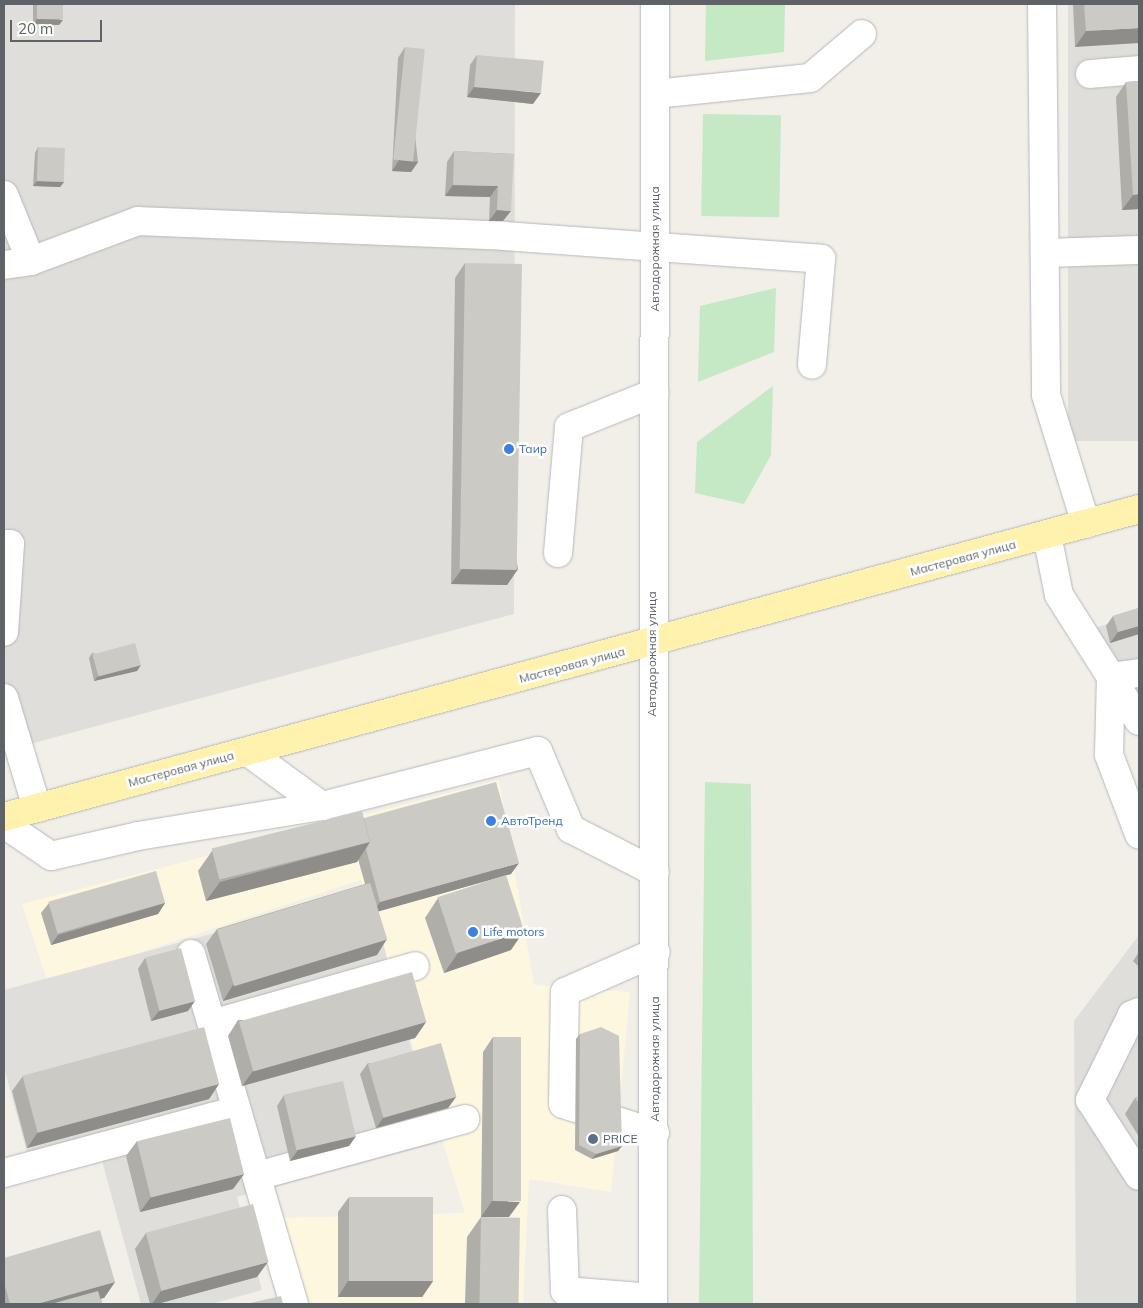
<!DOCTYPE html>
<html>
<head>
<meta charset="utf-8">
<style>
  body { margin:0 }
  #map { position:relative; width:1143px; height:1308px; overflow:hidden; background:#f1efe8; font-family:Mulish,sans-serif }
  div>[style] { position:absolute }
  .commercial>* { inset:0; background:#fef7e0 }
  .industrial>* { inset:0; background:#e0deda; transform-origin:0 0 }
  .green>* { inset:0; background:#c5e8c5; transform-origin:0 0 }
  .roads { filter:drop-shadow(0 0 1px #b5b8bc) drop-shadow(0 0 1px #b5b8bc) }
  .minor>* { height:28px; margin:-14px; padding:0 14px; transform-origin:14px; border-radius:14px; background:#fff }
  .major>* { height:28px; margin:-14px; padding:0 14px; transform-origin:14px; border-radius:14px; background:#fff2af }
  .wall>* { inset:0; background:#afaea9 }
  .shaded-wall>* { inset:0; background:#8f8d8a }
  .building>* { inset:0; background:#cccac5; transform-origin:0 0 }
  .dots>* { width:14px; height:14px; translate:-50% -50%; box-sizing:border-box; border:2px solid #fff; border-radius:50% }
  span { translate:-50% -50%; white-space:nowrap; text-align:center; line-height:1.15; -webkit-text-stroke:5px #fff; paint-order:stroke }
  .street-label { font-size:12px; color:#5f6368 }
  .shop-label { font-size:12px; color:#366cbe }
  .left { translate:0 -50%; text-align:left }
  .service-label { font-size:12px; color:#4e5e75 }
  .frame { position:absolute; inset:0; border:5px solid #5f6368; pointer-events:none }
  .scale { position:absolute; left:10px; top:20px; width:92px; height:22px; box-sizing:border-box; border:2px solid #5f6368; border-top:0; padding-left:6px; font-size:15px; line-height:18px; white-space:nowrap; color:#5f6368; -webkit-text-stroke:4px #fff; paint-order:stroke }
</style>
</head>
<body>
<div id="map">
  <div class="commercial">
    <i style="clip-path:polygon(499px 780px,534px 985px,630px 992px,611px 1192px,529px 1179px,523px 1304px,306px 1304px,284px 1218px,465px 1213px,361px 880px,48px 983px,22px 904px)"></i>
  </div>
  <div class="industrial">
    <i style="clip-path:polygon(4px 4px,515px 4px,514px 614px,4px 751px)"></i>
    <i style="left:1068px;top:4px;width:71px;height:437px"></i>
    <i style="clip-path:polygon(1139px 614px,1139px 702px,1088px 630px)"></i>
    <i style="clip-path:polygon(369px 891px,437px 1143px,237px 1197px,262px 1290px,211px 1304px,141px 1304px,102px 1161px,34px 1179px,4px 1067px,4px 990px)"></i>
    <i style="clip-path:polygon(1139px 935px,1139px 1304px,1076px 1304px,1074px 1021px)"></i>
  </div>
  <div class="green">
    <i style="clip-path:polygon(706px 4px,785px 4px,784px 52px,705px 61px)"></i>
    <i style="left:703px;top:114px;width:78px;height:102px;rotate:1deg"></i>
    <i style="clip-path:polygon(776px 288px,774px 352px,698px 382px,700px 306px)"></i>
    <i style="clip-path:polygon(773px 386px,771px 455px,744px 504px,695px 493px,697px 442px)"></i>
    <i style="clip-path:polygon(705px 782px,751px 784px,753px 1304px,699px 1304px)"></i>
  </div>
  <div class="roads">
    <div class="minor">
      <i style="left:1042px;top:4px;width:391px;rotate:89.4deg"></i>
      <i style="left:1046px;top:395px;width:135px;rotate:72.8deg"></i>
      <i style="left:1090px;top:74px;width:49px;rotate:-4.7deg"></i>
      <i style="left:655px;top:94px;width:156px;rotate:-5.9deg"></i>
      <i style="left:810px;top:78px;width:68px;rotate:-40.2deg"></i>
      <i style="left:4px;top:195px;width:71px;rotate:67.8deg"></i>
      <i style="left:1045px;top:253px;width:94px;rotate:-1.8deg"></i>
      <i style="left:4px;top:265px;width:27px;rotate:-8deg"></i>
      <i style="left:31px;top:261px;width:114px;rotate:-20.5deg"></i>
      <i style="left:138px;top:221px;width:366px;rotate:2.3deg"></i>
      <i style="left:504px;top:236px;width:318px;rotate:4.1deg"></i>
      <i style="left:821px;top:259px;width:106px;rotate:94.9deg"></i>
      <i style="left:1047px;top:535px;width:61px;rotate:78.7deg"></i>
      <i style="left:1059px;top:595px;width:149px;rotate:57.6deg"></i>
      <i style="left:4px;top:544px;width:6px"></i>
      <i style="left:10px;top:544px;width:88px;rotate:93.9deg"></i>
      <i style="left:558px;top:553px;width:126px;rotate:-85deg"></i>
      <i style="left:569px;top:427px;width:92px;rotate:-21.8deg"></i>
      <i style="left:1139px;top:673px;width:28px;rotate:172deg"></i>
      <i style="left:1111px;top:677px;width:78px;rotate:91.5deg"></i>
      <i style="left:1109px;top:755px;width:85px;rotate:69.2deg"></i>
      <i style="left:4px;top:698px;width:115px;rotate:73.3deg"></i>
      <i style="left:248px;top:752px;width:92px;rotate:36.1deg"></i>
      <i style="left:322px;top:806px;width:223px;rotate:-14.3deg"></i>
      <i style="left:538px;top:751px;width:85px;rotate:67.1deg"></i>
      <i style="left:571px;top:829px;width:94px;rotate:27.1deg"></i>
      <i style="left:4px;top:824px;width:57px;rotate:34.2deg"></i>
      <i style="left:51px;top:856px;width:89px;rotate:-12.9deg"></i>
      <i style="left:138px;top:836px;width:186px;rotate:-9.3deg"></i>
      <i style="left:191px;top:954px;width:365px;rotate:73.6deg"></i>
      <i style="left:1139px;top:1012px;width:8px;rotate:157deg"></i>
      <i style="left:1132px;top:1015px;width:95px;rotate:116.3deg"></i>
      <i style="left:1090px;top:1100px;width:90px;rotate:57.2deg"></i>
      <i style="left:212px;top:1024px;width:211px;rotate:-15.9deg"></i>
      <i style="left:655px;top:1133px;width:96px;rotate:-162.5deg"></i>
      <i style="left:563px;top:1104px;width:112px;rotate:-89deg"></i>
      <i style="left:565px;top:992px;width:99px;rotate:-23.7deg"></i>
      <i style="left:4px;top:1173px;width:241px;rotate:-15.1deg"></i>
      <i style="left:257px;top:1176px;width:216px;rotate:-15.3deg"></i>
      <i style="left:562px;top:1210px;width:81px;rotate:87.9deg"></i>
      <i style="left:565px;top:1291px;width:88px;rotate:4.5deg"></i>
      <i style="left:653px;top:1304px;width:1300px;rotate:-89.91deg"></i>
    </div>
    <div class="major">
      <i style="left:4px;top:817px;width:1176px;rotate:-15.18deg"></i>
    </div>
  </div>
  <div class="wall">
    <i style="clip-path:polygon(33px 4px,63px 4px,59px 25px,33px 24px)"></i>
    <i style="clip-path:polygon(1073px 4px,1139px 4px,1075px 47px)"></i>
    <i style="clip-path:polygon(405px 47px,418px 162px,411px 172px,392px 171px,398px 58px)"></i>
    <i style="clip-path:polygon(477px 55px,533px 104px,467px 97px,470px 65px)"></i>
    <i style="clip-path:polygon(1139px 81px,1139px 209px,1122px 210px,1116px 97px,1126px 82px)"></i>
    <i style="clip-path:polygon(38px 147px,64px 182px,60px 187px,33px 186px,35px 153px)"></i>
    <i style="clip-path:polygon(454px 151px,514px 154px,503px 221px,489px 221px,490px 197px,445px 196px,447px 162px)"></i>
    <i style="clip-path:polygon(465px 263px,518px 569px,507px 585px,451px 584px,455px 278px)"></i>
    <i style="clip-path:polygon(1139px 608px,1139px 634px,1110px 643px,1106px 626px,1113px 616px)"></i>
    <i style="clip-path:polygon(92px 653px,141px 665px,137px 671px,94px 681px,89px 658px)"></i>
    <i style="clip-path:polygon(364px 818px,511px 874px,379px 911px,377px 955px,223px 1001px,206px 944px,217px 929px,365px 884px,358px 859px,357px 862px,206px 901px,198px 871px,212px 851px)"></i>
    <i style="clip-path:polygon(438px 898px,511px 950px,444px 973px,425px 918px)"></i>
    <i style="clip-path:polygon(49px 903px,165px 903px,158px 914px,51px 945px,41px 913px)"></i>
    <i style="clip-path:polygon(1139px 952px,1139px 967px,1133px 961px)"></i>
    <i style="clip-path:polygon(145px 958px,188px 1011px,151px 1021px,138px 969px)"></i>
    <i style="clip-path:polygon(238px 1020px,426px 1022px,415px 1038px,242px 1086px,228px 1036px)"></i>
    <i style="clip-path:polygon(580px 1034px,622px 1146px,618px 1151px,592px 1159px,575px 1150px,576px 1039px)"></i>
    <i style="clip-path:polygon(493px 1037px,509px 1217px,481px 1217px,483px 1052px)"></i>
    <i style="clip-path:polygon(368px 1063px,456px 1097px,448px 1108px,376px 1128px,360px 1074px)"></i>
    <i style="clip-path:polygon(23px 1076px,219px 1084px,209px 1099px,27px 1148px,12px 1091px)"></i>
    <i style="clip-path:polygon(284px 1095px,356px 1136px,349px 1146px,290px 1161px,277px 1106px)"></i>
    <i style="clip-path:polygon(1139px 1096px,1139px 1137px,1125px 1114px,1135px 1098px)"></i>
    <i style="clip-path:polygon(137px 1141px,244px 1174px,233px 1189px,140px 1212px,126px 1156px)"></i>
    <i style="clip-path:polygon(349px 1197px,433px 1281px,422px 1297px,338px 1297px,338px 1212px)"></i>
    <i style="clip-path:polygon(481px 1217px,518px 1304px,465px 1304px,467px 1237px)"></i>
    <i style="clip-path:polygon(146px 1233px,257px 1277px,157px 1304px,150px 1304px,135px 1249px)"></i>
    <i style="clip-path:polygon(4px 1258px,115px 1282px,104px 1298px,101px 1298px,102px 1304px,4px 1304px)"></i>
  </div>
  <div class="shaded-wall">
    <i style="clip-path:polygon(37px 19px,63px 20px,59px 25px,33px 24px)"></i>
    <i style="clip-path:polygon(1139px 28px,1139px 43px,1075px 47px,1086px 31px)"></i>
    <i style="clip-path:polygon(474px 87px,541px 93px,533px 104px,467px 97px)"></i>
    <i style="clip-path:polygon(399px 160px,418px 162px,411px 172px,392px 171px)"></i>
    <i style="clip-path:polygon(37px 181px,64px 182px,60px 187px,33px 186px)"></i>
    <i style="clip-path:polygon(453px 185px,498px 186px,490px 197px,445px 196px)"></i>
    <i style="clip-path:polygon(1139px 194px,1139px 209px,1122px 210px,1133px 195px)"></i>
    <i style="clip-path:polygon(497px 210px,511px 211px,503px 221px,489px 221px)"></i>
    <i style="clip-path:polygon(462px 569px,518px 569px,507px 585px,451px 584px)"></i>
    <i style="clip-path:polygon(1139px 626px,1139px 634px,1110px 643px,1118px 632px)"></i>
    <i style="clip-path:polygon(141px 665px,137px 671px,94px 681px,98px 676px)"></i>
    <i style="clip-path:polygon(370px 842px,357px 862px,206px 901px,220px 882px)"></i>
    <i style="clip-path:polygon(519px 863px,511px 874px,373px 913px,380px 902px)"></i>
    <i style="clip-path:polygon(165px 903px,158px 914px,51px 945px,58px 935px)"></i>
    <i style="clip-path:polygon(524px 931px,511px 950px,444px 973px,458px 953px)"></i>
    <i style="clip-path:polygon(387px 939px,377px 955px,223px 1001px,233px 985px)"></i>
    <i style="clip-path:polygon(195px 1001px,188px 1011px,151px 1021px,159px 1011px)"></i>
    <i style="clip-path:polygon(426px 1022px,415px 1038px,242px 1086px,253px 1071px)"></i>
    <i style="clip-path:polygon(219px 1084px,209px 1099px,27px 1148px,38px 1132px)"></i>
    <i style="clip-path:polygon(456px 1097px,448px 1108px,376px 1128px,383px 1118px)"></i>
    <i style="clip-path:polygon(356px 1136px,349px 1146px,290px 1161px,298px 1150px)"></i>
    <i style="clip-path:polygon(622px 1146px,618px 1151px,592px 1159px,596px 1154px)"></i>
    <i style="clip-path:polygon(244px 1174px,233px 1189px,140px 1212px,151px 1197px)"></i>
    <i style="clip-path:polygon(492px 1201px,520px 1202px,509px 1217px,481px 1217px)"></i>
    <i style="clip-path:polygon(268px 1262px,257px 1277px,157px 1304px,152px 1304px,161px 1291px)"></i>
    <i style="clip-path:polygon(348px 1281px,433px 1281px,422px 1297px,338px 1297px)"></i>
    <i style="clip-path:polygon(115px 1282px,104px 1298px,80px 1304px,37px 1304px)"></i>
  </div>
  <div class="building">
    <i style="left:37px;top:4px;width:26px;height:15px"></i>
    <i style="clip-path:polygon(1084px 4px,1139px 4px,1139px 28px,1086px 31px)"></i>
    <i style="left:405px;top:47px;width:20px;height:113px;rotate:6deg"></i>
    <i style="left:477px;top:55px;width:67px;height:32px;rotate:5deg"></i>
    <i style="clip-path:polygon(1139px 81px,1139px 194px,1133px 195px,1126px 82px)"></i>
    <i style="left:38px;top:147px;width:27px;height:34px;rotate:2deg"></i>
    <i style="clip-path:polygon(454px 151px,514px 154px,511px 211px,497px 210px,498px 186px,453px 185px)"></i>
    <i style="left:465px;top:263px;width:57px;height:306px;rotate:1deg"></i>
    <i style="clip-path:polygon(1139px 608px,1139px 626px,1118px 632px,1113px 616px)"></i>
    <i style="left:135px;top:643px;width:23px;height:44px;rotate:75deg"></i>
    <i style="clip-path:polygon(496px 782px,519px 863px,380px 902px,366px 849px,370px 842px,364px 818px)"></i>
    <i style="left:362px;top:811px;width:32px;height:155px;rotate:76deg"></i>
    <i style="left:156px;top:871px;width:33px;height:112px;rotate:74deg"></i>
    <i style="left:506px;top:875px;width:59px;height:72px;rotate:72deg"></i>
    <i style="left:370px;top:883px;width:59px;height:160px;rotate:73deg"></i>
    <i style="left:181px;top:948px;width:55px;height:37px;rotate:75deg"></i>
    <i style="left:412px;top:972px;width:52px;height:180px;rotate:74deg"></i>
    <i style="left:204px;top:1027px;width:59px;height:188px;rotate:75deg"></i>
    <i style="clip-path:polygon(601px 1027px,619px 1036px,622px 1146px,596px 1154px,579px 1145px,580px 1034px)"></i>
    <i style="left:493px;top:1037px;width:28px;height:164px"></i>
    <i style="left:441px;top:1043px;width:56px;height:76px;rotate:74deg"></i>
    <i style="left:343px;top:1081px;width:57px;height:61px;rotate:77deg"></i>
    <i style="clip-path:polygon(1139px 1096px,1139px 1104px,1135px 1098px)"></i>
    <i style="left:230px;top:1118px;width:58px;height:96px;rotate:76deg"></i>
    <i style="left:349px;top:1197px;width:84px;height:84px"></i>
    <i style="left:253px;top:1204px;width:60px;height:111px;rotate:75deg"></i>
    <i style="left:481px;top:1217px;width:39px;height:87px;rotate:1deg"></i>
    <i style="clip-path:polygon(100px 1230px,115px 1282px,37px 1304px,10px 1304px,4px 1282px,4px 1258px)"></i>
    <i style="clip-path:polygon(98px 1291px,102px 1304px,51px 1304px)"></i>
    <i style="clip-path:polygon(281px 1296px,283px 1304px,246px 1304px)"></i>
  </div>
  <div class="dots">
    <i style="left:509px;top:449px;background:#3f7fe0"></i>
    <i style="left:491px;top:821px;background:#3f7fe0"></i>
    <i style="left:473px;top:932px;background:#3f7fe0"></i>
    <i style="left:593px;top:1139px;background:#5c6f8a"></i>
  </div>
  <div class="street-label">
    <span style="left:655px;top:249px;rotate:-90deg">Автодорожная улица</span>
    <span style="left:963px;top:558px;rotate:-15deg">Мастеровая улица</span>
    <span style="left:652px;top:654px;rotate:-90deg">Автодорожная улица</span>
    <span style="left:572px;top:665px;rotate:-15deg">Мастеровая улица</span>
    <span style="left:181px;top:769px;rotate:-15deg">Мастеровая улица</span>
    <span style="left:655px;top:1059px;rotate:-90deg">Автодорожная улица</span>
  </div>
  <div class="shop-label">
    <span class="left" style="left:519px;top:449px">Таир</span>
    <span class="left" style="left:501px;top:821px">АвтоТренд</span>
    <span class="left" style="left:483px;top:932px">Life motors</span>
  </div>
  <div class="service-label">
    <span class="left" style="left:603px;top:1139px">PRICE</span>
  </div>
  <div class="frame"></div>
  <div class="scale">20 m</div>
</div>
</body>
</html>
